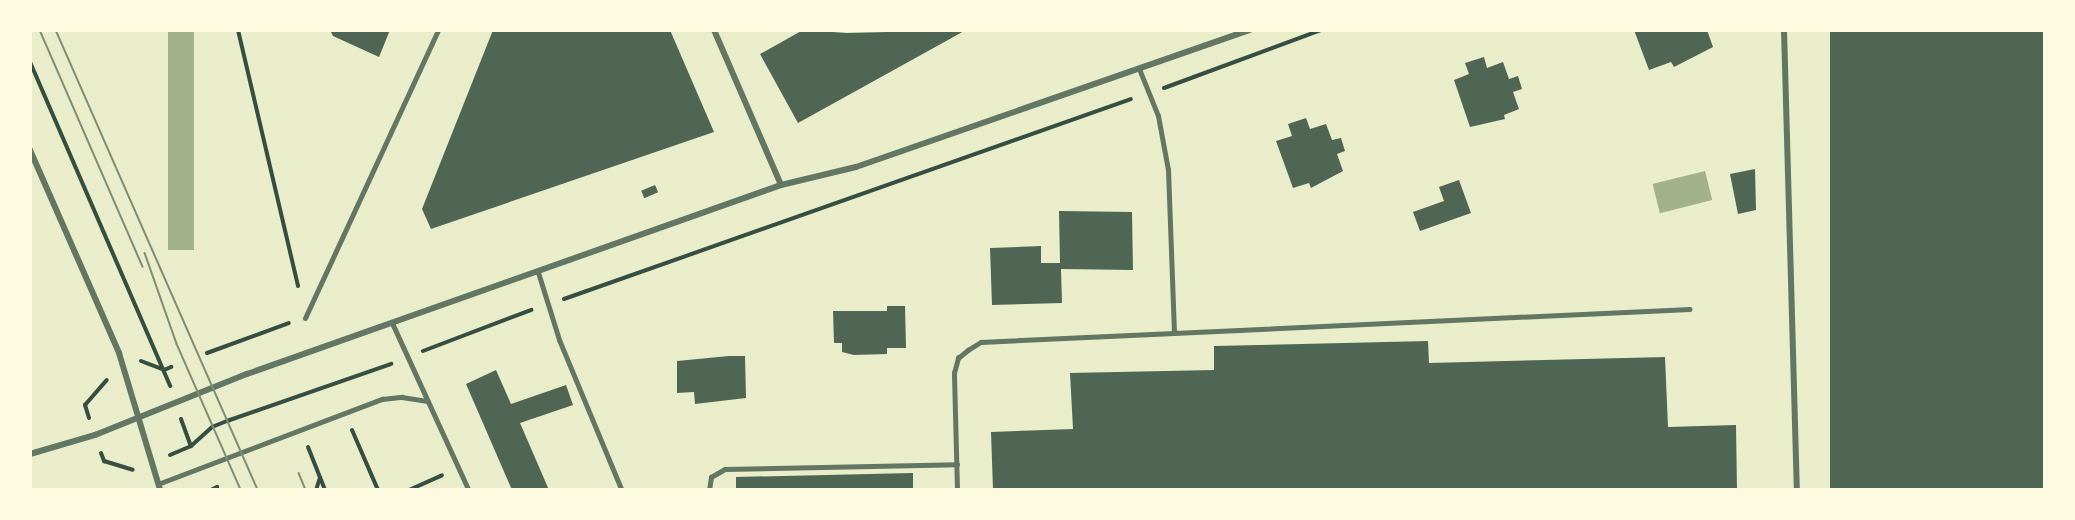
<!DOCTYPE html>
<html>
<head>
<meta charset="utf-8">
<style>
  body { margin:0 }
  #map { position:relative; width:2075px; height:520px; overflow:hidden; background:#e9edc9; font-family:Barlow,sans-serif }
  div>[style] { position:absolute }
  .water>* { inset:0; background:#a3b18a; transform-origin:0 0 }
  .building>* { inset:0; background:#4f6655; transform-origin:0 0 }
  .path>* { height:4px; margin:-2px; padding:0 2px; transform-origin:2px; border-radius:2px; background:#344e41 }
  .service>* { height:4.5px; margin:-2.25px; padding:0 2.25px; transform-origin:2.25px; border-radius:2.25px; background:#617663 }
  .pedestrian>* { height:5px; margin:-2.5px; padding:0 2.5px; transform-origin:2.5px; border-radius:2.5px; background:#617663 }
  .minor>* { height:6px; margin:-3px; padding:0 3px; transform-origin:3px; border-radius:3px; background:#617663 }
  .tram>* { height:1.5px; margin:-0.75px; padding:0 0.75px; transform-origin:0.75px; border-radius:0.75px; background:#7c8e77 }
  span { translate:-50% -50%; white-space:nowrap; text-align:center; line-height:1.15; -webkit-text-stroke:5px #fefae0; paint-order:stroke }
  .frame { position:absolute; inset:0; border:32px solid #fefae0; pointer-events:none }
</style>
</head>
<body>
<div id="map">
  <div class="water">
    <i style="left:168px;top:30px;width:26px;height:220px"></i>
    <i style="left:1705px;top:171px;width:30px;height:54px;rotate:76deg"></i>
  </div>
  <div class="building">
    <i style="clip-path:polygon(330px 30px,390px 30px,379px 57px,333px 36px)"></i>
    <i style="clip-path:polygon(493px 30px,670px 30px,714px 132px,431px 229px,422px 209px)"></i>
    <i style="clip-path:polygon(803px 30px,847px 33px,966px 30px,798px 123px,760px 54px)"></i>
    <i style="clip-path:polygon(1634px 30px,1707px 30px,1713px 47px,1674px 67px,1671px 62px,1649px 70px)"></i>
    <i style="left:1830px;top:30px;width:215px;height:460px"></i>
    <i style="clip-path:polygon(1484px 57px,1487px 68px,1503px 62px,1509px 79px,1518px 76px,1522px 89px,1513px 92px,1519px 109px,1504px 115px,1505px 119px,1470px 127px,1454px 80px,1469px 74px,1465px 63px)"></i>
    <i style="clip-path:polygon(1306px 118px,1310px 129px,1326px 124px,1332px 140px,1341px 138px,1345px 151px,1337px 154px,1343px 171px,1311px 188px,1309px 183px,1293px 188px,1276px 141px,1292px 136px,1288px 124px)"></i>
    <i style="clip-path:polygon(1755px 169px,1756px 210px,1738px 214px,1730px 174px)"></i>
    <i style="clip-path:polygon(1459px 180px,1471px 213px,1420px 231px,1413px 212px,1444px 201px,1439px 187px)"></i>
    <i style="left:655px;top:185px;width:8px;height:15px;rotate:67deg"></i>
    <i style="clip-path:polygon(1059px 211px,1132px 212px,1133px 270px,1061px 269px,1062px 303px,992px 305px,990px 248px,1041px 246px,1041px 263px,1060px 263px)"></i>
    <i style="clip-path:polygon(887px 306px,905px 306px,906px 348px,887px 348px,887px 354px,854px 355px,842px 352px,842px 343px,834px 343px,833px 311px,887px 311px)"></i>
    <i style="clip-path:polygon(1428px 341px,1429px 363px,1665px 357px,1668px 427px,1736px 425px,1737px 490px,993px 490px,991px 432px,1073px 429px,1070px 373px,1214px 370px,1214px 346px)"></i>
    <i style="clip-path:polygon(729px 356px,745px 356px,746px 398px,695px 404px,694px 392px,677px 393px,677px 361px)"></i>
    <i style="clip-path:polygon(496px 370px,511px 404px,566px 385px,573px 405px,520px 423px,549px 490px,512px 490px,466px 384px)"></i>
    <i style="clip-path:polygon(913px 473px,913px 490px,736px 490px,736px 477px)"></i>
  </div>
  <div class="path">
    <i style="left:238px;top:30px;width:263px;rotate:76.8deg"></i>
    <i style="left:30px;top:62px;width:353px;rotate:66.6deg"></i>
    <i style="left:1164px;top:88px;width:167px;rotate:-20.3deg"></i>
    <i style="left:564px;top:299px;width:601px;rotate:-19.43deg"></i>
    <i style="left:423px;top:351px;width:116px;rotate:-20.8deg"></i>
    <i style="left:207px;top:353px;width:87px;rotate:-20.1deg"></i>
    <i style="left:141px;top:361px;width:25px;rotate:21deg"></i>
    <i style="left:164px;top:370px;width:8px;rotate:-23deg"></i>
    <i style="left:89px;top:418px;width:14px;rotate:-107deg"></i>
    <i style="left:85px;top:405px;width:33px;rotate:-49deg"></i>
    <i style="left:181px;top:419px;width:29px;rotate:70deg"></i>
    <i style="left:352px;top:430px;width:65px;rotate:66.6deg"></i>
    <i style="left:308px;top:447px;width:46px;rotate:68.4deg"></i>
    <i style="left:101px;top:453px;width:9px;rotate:69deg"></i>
    <i style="left:104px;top:461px;width:30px;rotate:17deg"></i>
    <i style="left:170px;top:455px;width:23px;rotate:-23deg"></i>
    <i style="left:191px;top:446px;width:28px;rotate:-42deg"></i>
    <i style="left:212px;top:427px;width:16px;rotate:-22deg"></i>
    <i style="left:227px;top:421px;width:174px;rotate:-19.2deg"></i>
    <i style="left:211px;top:490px;width:7px;rotate:-27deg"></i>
    <i style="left:316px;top:490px;width:13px;rotate:-72deg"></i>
    <i style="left:409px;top:490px;width:36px;rotate:-24deg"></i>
  </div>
  <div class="service">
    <i style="left:538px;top:271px;width:73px;rotate:72.6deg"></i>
    <i style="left:560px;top:341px;width:161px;rotate:67.4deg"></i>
    <i style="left:392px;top:322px;width:185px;rotate:65.4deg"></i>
    <i style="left:1174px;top:333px;width:516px;rotate:-2.67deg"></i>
    <i style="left:158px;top:484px;width:240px;rotate:-20.8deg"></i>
    <i style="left:382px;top:399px;width:20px;rotate:-6deg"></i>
    <i style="left:402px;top:397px;width:26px;rotate:9deg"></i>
    <i style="left:709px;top:490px;width:13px;rotate:-81deg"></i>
    <i style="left:711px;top:477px;width:16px;rotate:-30deg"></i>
    <i style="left:725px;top:469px;width:232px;rotate:-1.2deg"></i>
    <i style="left:957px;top:490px;width:117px;rotate:-91.5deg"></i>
    <i style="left:954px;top:373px;width:16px;rotate:-75deg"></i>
    <i style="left:958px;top:358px;width:13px;rotate:-39deg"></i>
    <i style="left:968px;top:350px;width:15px;rotate:-32deg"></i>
    <i style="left:981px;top:342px;width:193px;rotate:-2.7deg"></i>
    <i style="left:1174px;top:333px;width:163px;rotate:-92.1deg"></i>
    <i style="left:1168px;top:170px;width:55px;rotate:-100.5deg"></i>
    <i style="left:1158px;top:116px;width:51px;rotate:-112deg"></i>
  </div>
  <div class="pedestrian">
    <i style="left:305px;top:318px;width:317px;rotate:-65.2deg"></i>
  </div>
  <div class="minor">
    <i style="left:714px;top:30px;width:169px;rotate:66.6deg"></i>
    <i style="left:1784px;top:30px;width:460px;rotate:88.4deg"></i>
    <i style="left:30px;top:150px;width:222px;rotate:66.3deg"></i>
    <i style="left:119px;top:353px;width:143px;rotate:73.3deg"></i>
    <i style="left:30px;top:454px;width:68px;rotate:-16.3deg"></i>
    <i style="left:95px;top:435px;width:164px;rotate:-21.9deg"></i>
    <i style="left:247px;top:374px;width:566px;rotate:-19.49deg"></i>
    <i style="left:781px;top:185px;width:77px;rotate:-13.5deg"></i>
    <i style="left:856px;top:167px;width:417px;rotate:-19.2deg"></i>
  </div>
  <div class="tram">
    <i style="left:40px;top:30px;width:258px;rotate:66.5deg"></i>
    <i style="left:56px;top:30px;width:502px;rotate:66.29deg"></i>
    <i style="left:145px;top:253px;width:96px;rotate:70.6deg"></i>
    <i style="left:177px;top:344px;width:159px;rotate:66.3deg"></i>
    <i style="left:299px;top:473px;width:18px;rotate:68deg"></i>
  </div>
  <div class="frame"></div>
</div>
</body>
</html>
